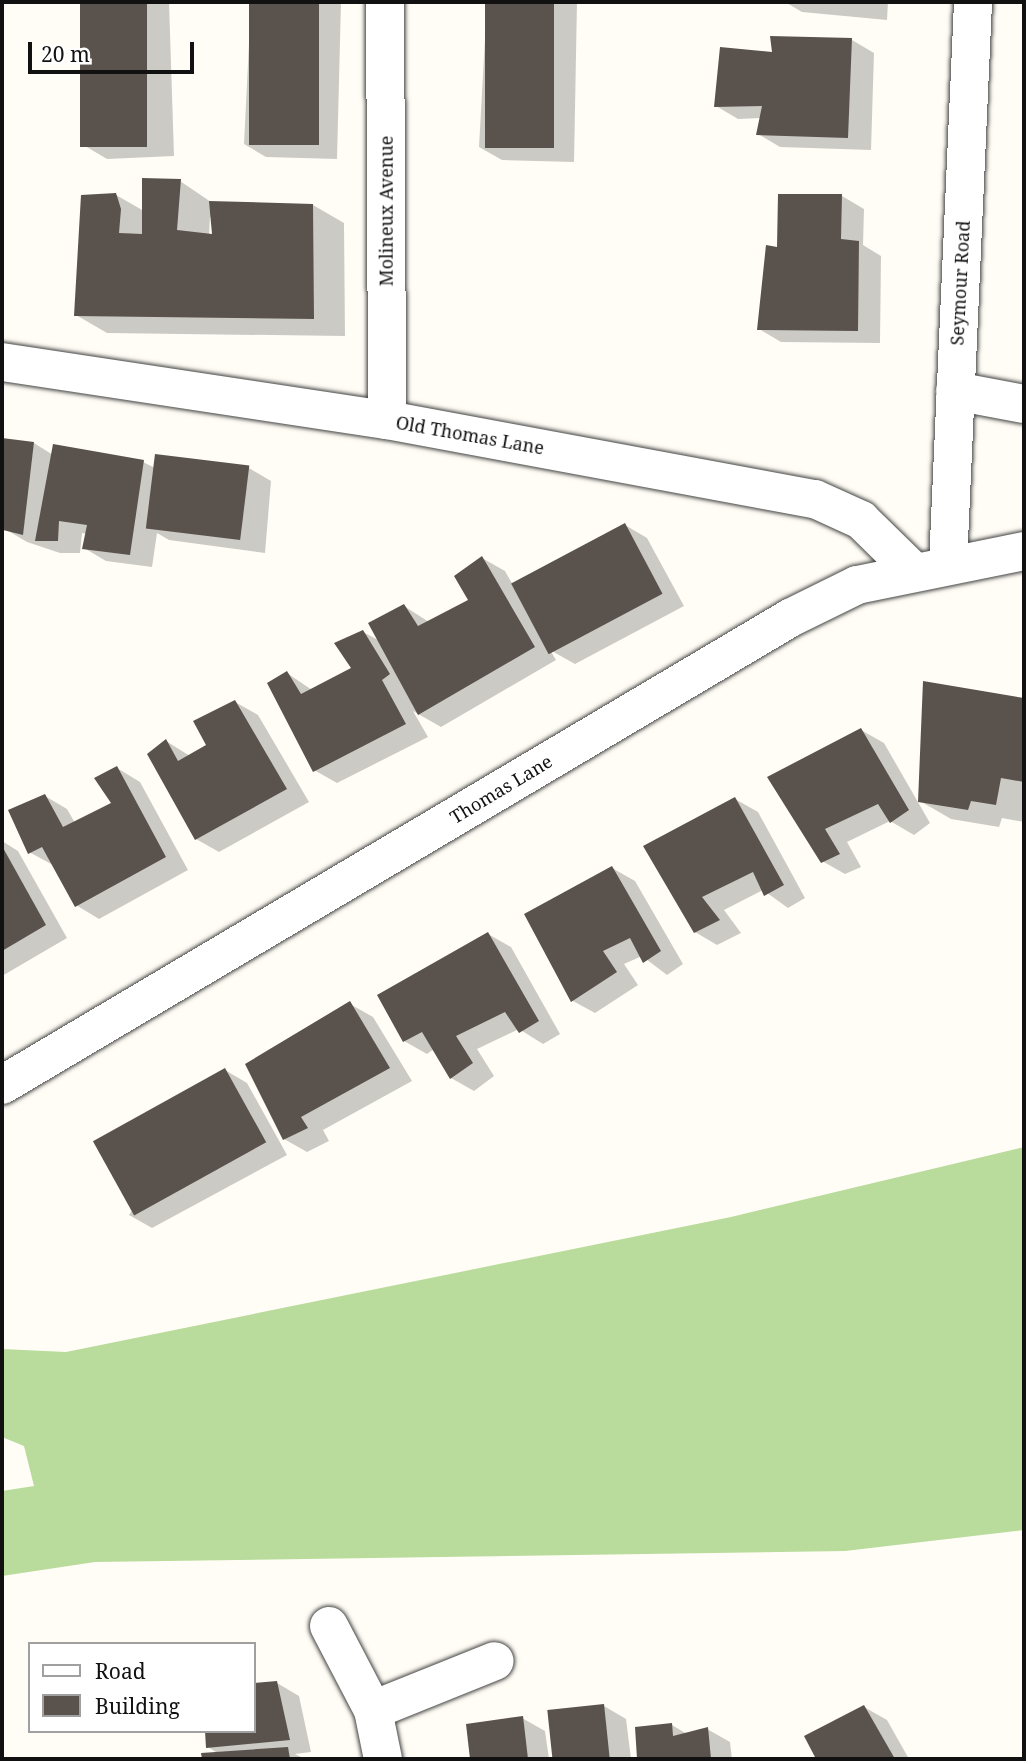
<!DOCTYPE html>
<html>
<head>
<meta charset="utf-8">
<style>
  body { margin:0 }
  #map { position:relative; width:1026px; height:1761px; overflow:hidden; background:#fffdf5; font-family:"Noto Serif",serif }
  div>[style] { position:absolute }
  .forest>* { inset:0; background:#b9dc9c }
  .shadow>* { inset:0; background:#0003 }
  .building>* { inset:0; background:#5a524d; transform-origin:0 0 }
  .roads { filter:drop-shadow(0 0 2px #444) drop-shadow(0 0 2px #444) }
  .minor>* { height:38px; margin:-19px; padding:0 19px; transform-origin:19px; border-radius:19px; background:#fff }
  .tertiary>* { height:38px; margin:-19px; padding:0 19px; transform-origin:19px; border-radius:19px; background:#fff }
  span { translate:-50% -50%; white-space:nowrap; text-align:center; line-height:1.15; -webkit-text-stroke:7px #fff; paint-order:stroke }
  .street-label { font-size:18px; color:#111 }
  .frame { position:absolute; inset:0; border:4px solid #111; pointer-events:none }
  .legend { position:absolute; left:28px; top:1642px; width:228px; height:91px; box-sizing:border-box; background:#fff; border:2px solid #a0a0a0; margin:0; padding:9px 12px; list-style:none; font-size:21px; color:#111 }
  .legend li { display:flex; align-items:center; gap:14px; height:35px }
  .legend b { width:35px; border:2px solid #a0a0a0 }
  .scale { position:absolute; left:28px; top:42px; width:166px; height:32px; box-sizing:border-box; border:4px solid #111; border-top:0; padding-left:9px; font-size:21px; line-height:24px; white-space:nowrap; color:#111; -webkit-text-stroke:5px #fff; paint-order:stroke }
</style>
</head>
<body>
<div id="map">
  <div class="forest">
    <i style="clip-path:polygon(1024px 1147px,1024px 1530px,845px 1551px,95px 1562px,2px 1576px,2px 1491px,34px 1486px,24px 1446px,2px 1437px,2px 1349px,66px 1352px,731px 1217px)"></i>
  </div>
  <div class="shadow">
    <i style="clip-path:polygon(81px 2px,169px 2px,174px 156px,107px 159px,85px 146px)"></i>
    <i style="clip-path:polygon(251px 2px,341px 2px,337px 159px,266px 157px,244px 144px)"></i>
    <i style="clip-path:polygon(487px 2px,577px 2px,574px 162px,502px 160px,479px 147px)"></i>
    <i style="clip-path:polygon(785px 2px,888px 2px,887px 20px,802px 12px)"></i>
    <i style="clip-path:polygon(852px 40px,874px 53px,871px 150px,780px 147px,758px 134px,761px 118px,738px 119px,716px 106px,774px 54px)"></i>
    <i style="clip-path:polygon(evenodd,180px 181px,211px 202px,313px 205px,344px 223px,345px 336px,107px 333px,76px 315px,116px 195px,144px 211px,180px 181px,210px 217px,212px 217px,214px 236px,209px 236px,210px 217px)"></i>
    <i style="clip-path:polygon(842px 196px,864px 209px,863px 245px,881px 256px,880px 343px,781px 342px,759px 329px,779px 249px)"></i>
    <i style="clip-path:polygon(2px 439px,34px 443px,53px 455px,143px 462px,155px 468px,249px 468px,271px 481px,265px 553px,169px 540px,157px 533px,152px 567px,106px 561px,84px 548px,87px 534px,82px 533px,80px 553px,60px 553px,27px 542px,5px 529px,6px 522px,2px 522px)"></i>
    <i style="clip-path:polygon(625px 525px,647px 538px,684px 606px,575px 664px,550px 650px,556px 660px,441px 727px,413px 711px,428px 737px,337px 783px,314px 770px,287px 673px,312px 690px,354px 669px,363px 632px,380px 641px,404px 606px,429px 622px,470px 601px,482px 558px,505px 571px,514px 587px)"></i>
    <i style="clip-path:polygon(925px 683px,1024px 700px,1024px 822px,1002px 818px,999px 827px,951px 819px,920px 801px)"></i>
    <i style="clip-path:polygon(235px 702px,258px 715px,309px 802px,219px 852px,196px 839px,166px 741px,190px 756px,209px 746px)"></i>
    <i style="clip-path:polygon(861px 730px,884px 743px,930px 823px,914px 835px,890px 821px,847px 842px,861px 867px,845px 874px,822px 861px,769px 778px)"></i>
    <i style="clip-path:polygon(117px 768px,140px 782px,188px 870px,99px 919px,76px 905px,53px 865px,29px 852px,45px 796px,67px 809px,75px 823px,114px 803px)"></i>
    <i style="clip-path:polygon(735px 799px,758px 812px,805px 898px,788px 908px,763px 890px,724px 910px,741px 933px,717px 945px,695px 932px,645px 847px)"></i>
    <i style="clip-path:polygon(2px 841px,18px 851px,67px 938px,2px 976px)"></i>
    <i style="clip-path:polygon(612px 868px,635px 881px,683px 964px,667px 975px,642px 956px,624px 964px,638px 985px,595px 1013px,573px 1001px)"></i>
    <i style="clip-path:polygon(488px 934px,511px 947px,560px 1034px,543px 1044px,519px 1029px,477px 1049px,494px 1076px,474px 1091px,451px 1078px,434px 1049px,427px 1054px,404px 1041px)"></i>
    <i style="clip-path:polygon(350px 1004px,373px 1017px,412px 1081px,323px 1130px,329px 1141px,307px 1152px,284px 1139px)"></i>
    <i style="clip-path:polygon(225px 1070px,247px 1083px,287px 1155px,152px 1228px,129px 1215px)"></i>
    <i style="clip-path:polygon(277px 1683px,299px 1696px,311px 1752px,295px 1754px,305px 1759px,204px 1759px,203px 1755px,219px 1754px,208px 1747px,254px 1731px,254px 1685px)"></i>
    <i style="clip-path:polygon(604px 1706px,626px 1719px,631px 1759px,554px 1759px,549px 1711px)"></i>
    <i style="clip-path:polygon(864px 1707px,887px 1720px,909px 1759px,818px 1759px,806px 1737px)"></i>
    <i style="clip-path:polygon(522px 1718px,545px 1731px,549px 1759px,472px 1759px,468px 1726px)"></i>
    <i style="clip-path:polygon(672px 1725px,687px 1734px,707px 1729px,730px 1742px,732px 1759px,639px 1759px,636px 1728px)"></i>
  </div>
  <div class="building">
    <i style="left:80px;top:2px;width:67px;height:145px"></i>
    <i style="left:249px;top:2px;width:70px;height:143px"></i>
    <i style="left:485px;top:2px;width:69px;height:146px"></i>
    <i style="clip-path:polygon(770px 36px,852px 38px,848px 138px,756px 135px,762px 106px,714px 107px,720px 47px,772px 52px)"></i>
    <i style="clip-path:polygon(142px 178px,181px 179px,177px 230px,212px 234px,209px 201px,313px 204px,314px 319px,74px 316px,81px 195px,116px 193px,121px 209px,119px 233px,142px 234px)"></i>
    <i style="clip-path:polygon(778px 194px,842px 194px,841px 239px,859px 241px,858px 331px,757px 330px,766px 245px,777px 247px)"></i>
    <i style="clip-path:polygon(2px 438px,34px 442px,23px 535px,3px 530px)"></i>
    <i style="clip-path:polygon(53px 444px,144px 460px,130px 555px,82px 549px,87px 525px,59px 521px,58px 541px,35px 541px)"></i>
    <i style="left:155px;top:454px;width:95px;height:75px;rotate:7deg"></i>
    <i style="left:625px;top:523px;width:80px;height:129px;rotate:62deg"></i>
    <i style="clip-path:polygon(482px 556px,535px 647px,418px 715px,368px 623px,404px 604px,418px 626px,468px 600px,454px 576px)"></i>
    <i style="clip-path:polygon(363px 630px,390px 674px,382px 680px,406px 724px,313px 772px,267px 683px,287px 671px,301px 694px,351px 668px,334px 643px)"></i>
    <i style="clip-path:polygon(923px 681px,1024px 698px,1024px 782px,1001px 778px,996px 805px,971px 801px,968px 810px,918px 802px)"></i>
    <i style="clip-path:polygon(235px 700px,287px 789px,195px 840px,147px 754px,166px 739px,178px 761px,206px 745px,193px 721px)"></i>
    <i style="clip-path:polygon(861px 728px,909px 810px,890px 823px,878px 804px,825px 829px,840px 854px,821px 863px,767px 777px)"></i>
    <i style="clip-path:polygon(117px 766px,166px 857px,75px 907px,42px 847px,28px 854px,8px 810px,45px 794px,63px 827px,111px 803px,94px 778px)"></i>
    <i style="clip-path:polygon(735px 797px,784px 885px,764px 896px,753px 872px,702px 897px,720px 920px,694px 933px,643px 846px)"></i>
    <i style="clip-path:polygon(2px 846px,46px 925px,2px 951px)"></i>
    <i style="clip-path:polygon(612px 866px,661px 951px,643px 963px,630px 938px,603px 951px,617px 972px,571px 1002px,524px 914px)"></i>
    <i style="clip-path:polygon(488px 932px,539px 1021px,519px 1033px,505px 1012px,456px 1036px,473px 1063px,450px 1079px,422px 1032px,403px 1042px,377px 995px)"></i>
    <i style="clip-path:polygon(350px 1001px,390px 1068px,301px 1117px,308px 1128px,283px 1140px,245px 1064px)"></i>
    <i style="left:225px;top:1068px;width:85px;height:151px;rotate:61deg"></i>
    <i style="clip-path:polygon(277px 1681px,290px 1740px,206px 1748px,205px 1731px,254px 1731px,254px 1683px)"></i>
    <i style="left:604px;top:1704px;width:55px;height:57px;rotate:84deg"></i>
    <i style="clip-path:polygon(864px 1705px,895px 1759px,816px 1759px,804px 1736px)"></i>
    <i style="clip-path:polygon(523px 1716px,528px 1759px,470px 1759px,466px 1724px)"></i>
    <i style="clip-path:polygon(672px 1723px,673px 1736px,708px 1727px,711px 1759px,637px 1759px,635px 1727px)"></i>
    <i style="clip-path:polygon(288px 1747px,290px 1759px,202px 1759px,201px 1753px)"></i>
  </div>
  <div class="roads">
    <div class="minor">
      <i style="left:385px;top:2px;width:418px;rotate:89.7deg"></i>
      <i style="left:2px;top:362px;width:389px;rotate:8.6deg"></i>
      <i style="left:387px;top:420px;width:435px;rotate:10.5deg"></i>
      <i style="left:815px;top:499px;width:51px;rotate:24.5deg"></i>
      <i style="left:861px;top:520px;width:73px;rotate:44.4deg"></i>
      <i style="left:955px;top:391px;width:70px;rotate:10.7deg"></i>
      <i style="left:948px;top:564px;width:563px;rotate:-87.45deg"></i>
      <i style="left:329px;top:1626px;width:95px;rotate:62.4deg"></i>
      <i style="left:373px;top:1710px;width:50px;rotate:78.5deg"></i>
      <i style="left:373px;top:1710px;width:131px;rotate:-21.9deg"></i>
    </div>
    <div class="tertiary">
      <i style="left:2px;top:1085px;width:916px;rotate:-30.65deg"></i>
      <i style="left:790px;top:618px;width:75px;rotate:-26.2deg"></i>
      <i style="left:857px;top:585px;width:170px;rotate:-11.5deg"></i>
    </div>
  </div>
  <div class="street-label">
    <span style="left:386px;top:211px;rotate:-90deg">Molineux Avenue</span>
    <span style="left:960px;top:283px;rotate:-87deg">Seymour Road</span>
    <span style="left:470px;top:435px;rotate:10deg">Old Thomas Lane</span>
    <span style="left:501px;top:789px;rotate:-31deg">Thomas Lane</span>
  </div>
  <div class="frame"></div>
  <ul class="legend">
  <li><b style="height:9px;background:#fff"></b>Road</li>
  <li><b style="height:19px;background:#5a524d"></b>Building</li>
  </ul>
  <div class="scale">20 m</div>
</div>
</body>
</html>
